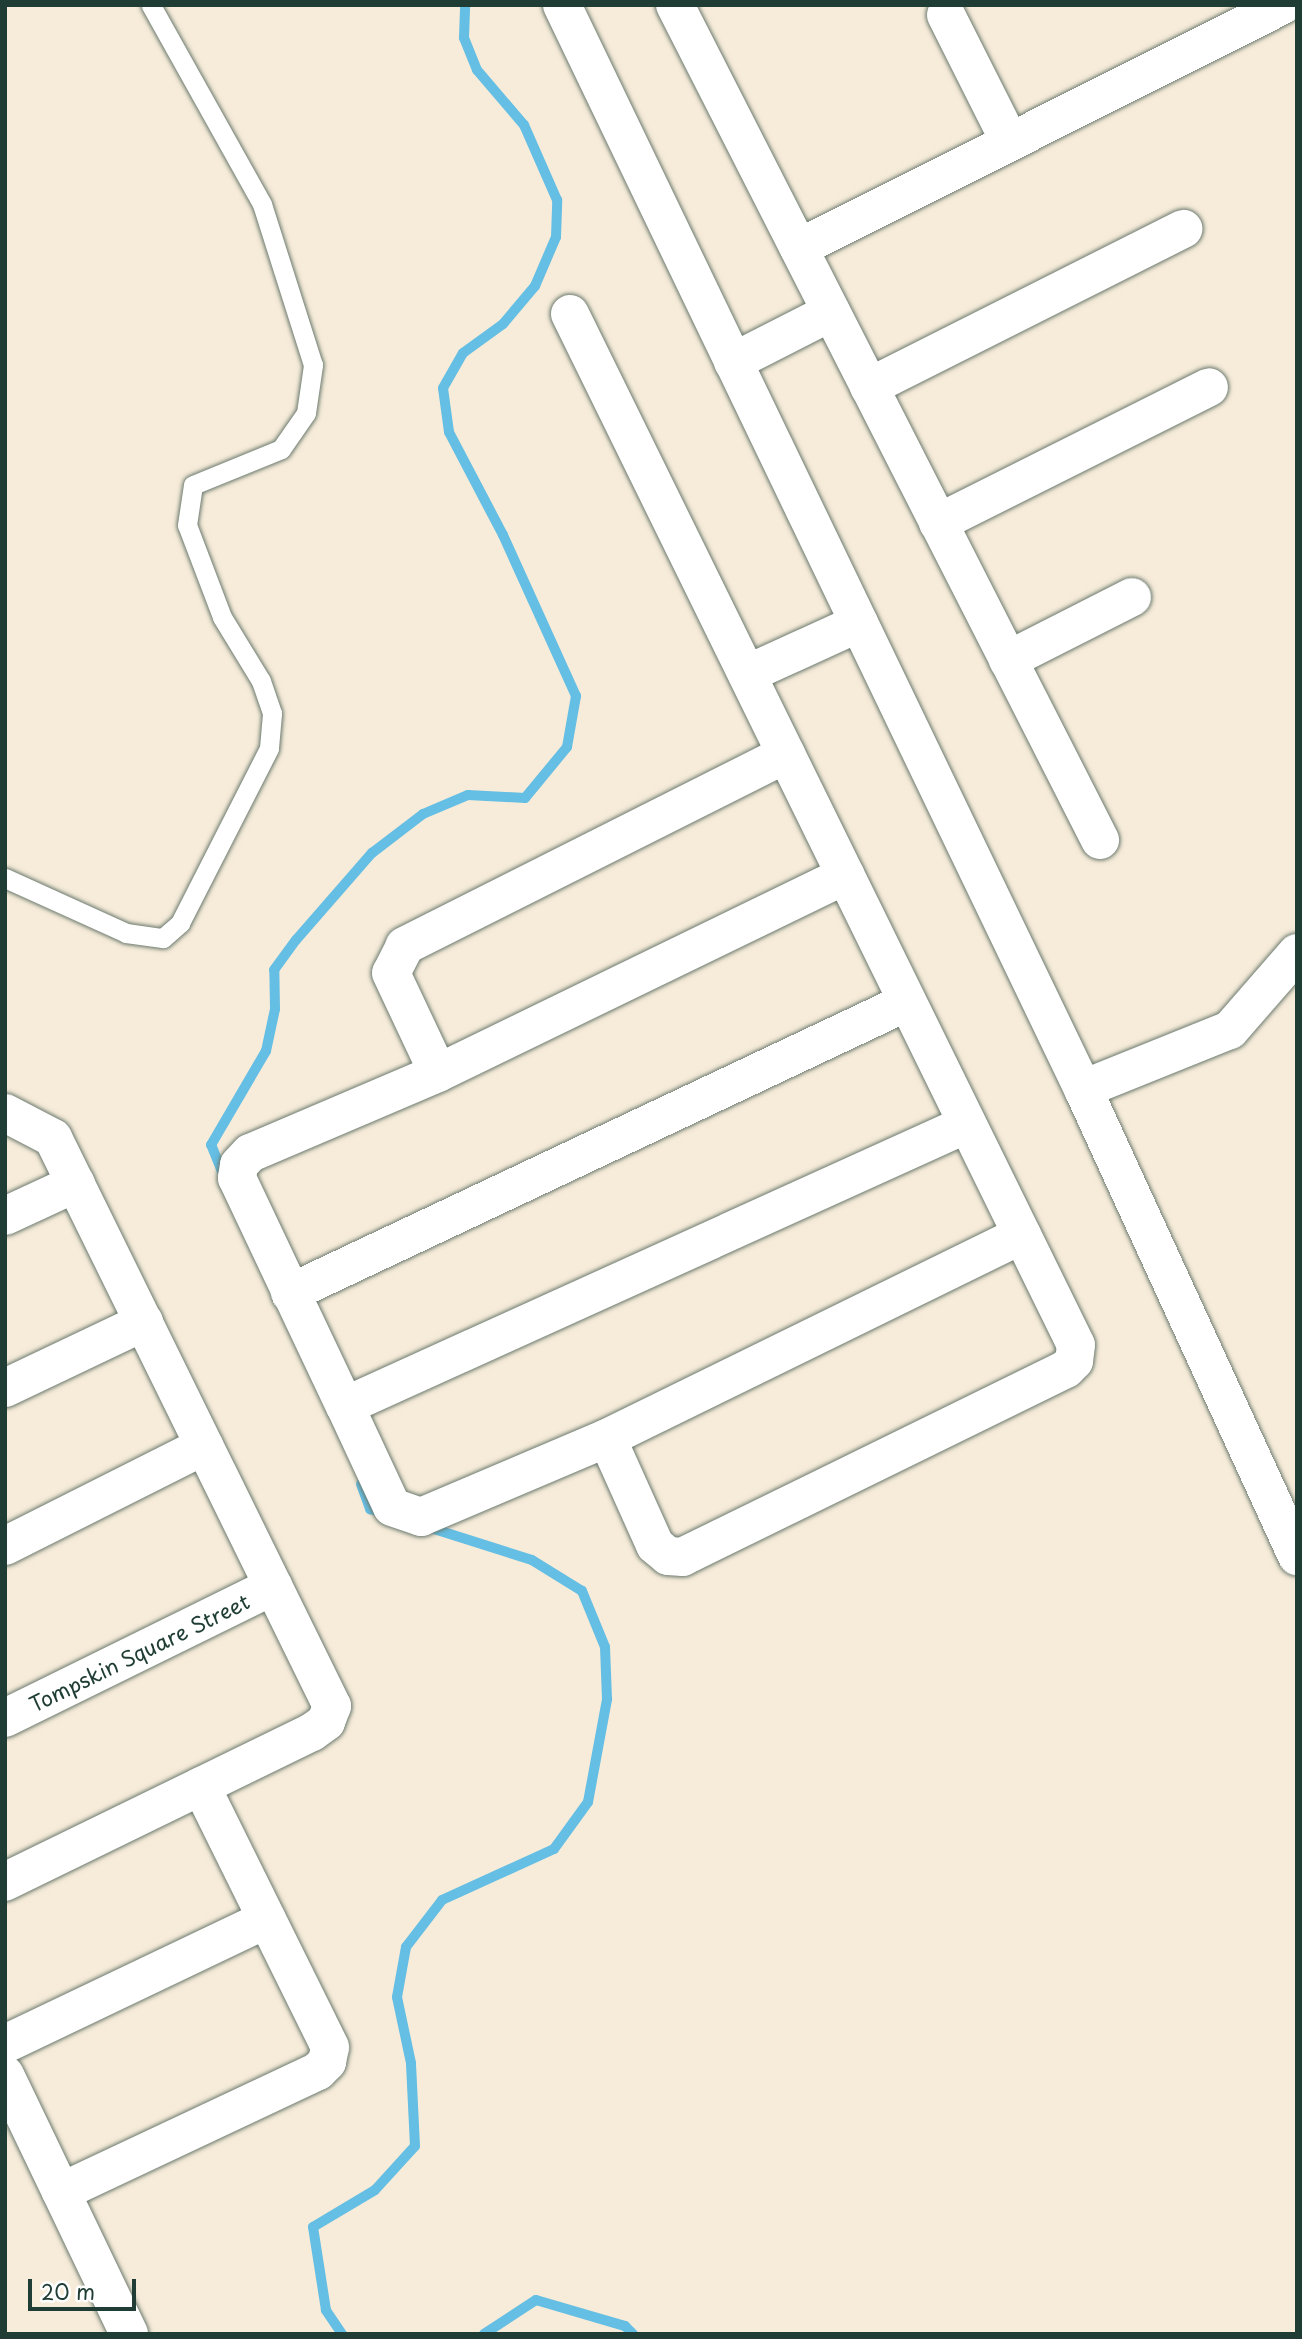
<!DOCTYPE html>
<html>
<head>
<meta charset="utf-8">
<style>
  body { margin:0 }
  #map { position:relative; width:1302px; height:2339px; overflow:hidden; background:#f7ecda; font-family:"Playpen Sans",sans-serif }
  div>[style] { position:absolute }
  .stream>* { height:10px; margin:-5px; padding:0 5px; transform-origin:5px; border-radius:5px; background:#65bee3 }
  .roads { filter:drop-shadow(0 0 2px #6b7a6e) drop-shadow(0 0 2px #6b7a6e) }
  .service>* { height:19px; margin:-9.5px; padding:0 9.5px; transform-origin:9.5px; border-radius:9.5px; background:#fff }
  .minor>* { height:38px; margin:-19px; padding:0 19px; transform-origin:19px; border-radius:19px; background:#fff }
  span { translate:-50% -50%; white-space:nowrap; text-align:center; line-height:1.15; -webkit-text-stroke:6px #fff; paint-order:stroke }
  .street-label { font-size:21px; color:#1f3d34 }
  .frame { position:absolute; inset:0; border:7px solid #1f3d34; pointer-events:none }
  .scale { position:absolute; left:28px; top:2279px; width:108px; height:32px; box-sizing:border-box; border:4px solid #1f3d34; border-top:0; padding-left:9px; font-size:21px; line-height:24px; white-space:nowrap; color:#1f3d34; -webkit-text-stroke:5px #fff; paint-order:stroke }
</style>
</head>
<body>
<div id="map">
  <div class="stream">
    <i style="left:225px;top:1179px;width:37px;rotate:-112deg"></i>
    <i style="left:211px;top:1145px;width:109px;rotate:-59.7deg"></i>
    <i style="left:266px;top:1051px;width:43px;rotate:-77.9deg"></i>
    <i style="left:275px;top:1009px;width:39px;rotate:-91deg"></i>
    <i style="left:274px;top:970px;width:37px;rotate:-54deg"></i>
    <i style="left:296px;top:940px;width:116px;rotate:-48.9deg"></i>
    <i style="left:372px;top:853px;width:64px;rotate:-37.4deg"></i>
    <i style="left:423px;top:814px;width:49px;rotate:-22.9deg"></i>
    <i style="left:468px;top:795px;width:57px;rotate:3deg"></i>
    <i style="left:525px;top:798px;width:66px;rotate:-50.5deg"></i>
    <i style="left:567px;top:747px;width:52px;rotate:-80deg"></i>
    <i style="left:576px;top:696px;width:177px;rotate:-114.4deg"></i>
    <i style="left:503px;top:535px;width:116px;rotate:-117.7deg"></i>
    <i style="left:449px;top:432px;width:44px;rotate:-97.8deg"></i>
    <i style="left:443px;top:388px;width:40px;rotate:-60.3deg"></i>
    <i style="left:463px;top:353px;width:49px;rotate:-35.9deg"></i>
    <i style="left:503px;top:324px;width:50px;rotate:-49.9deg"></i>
    <i style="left:535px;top:286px;width:53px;rotate:-66.8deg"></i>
    <i style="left:556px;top:237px;width:37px;rotate:-88deg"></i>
    <i style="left:557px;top:200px;width:82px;rotate:-113.7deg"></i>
    <i style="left:524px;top:125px;width:72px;rotate:-130.5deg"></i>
    <i style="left:477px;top:70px;width:35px;rotate:-112deg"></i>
    <i style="left:464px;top:38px;width:33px;rotate:-88deg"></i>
    <i style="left:361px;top:1484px;width:27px;rotate:70deg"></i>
    <i style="left:370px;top:1509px;width:14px;rotate:17deg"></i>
    <i style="left:342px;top:2334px;width:29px;rotate:-124deg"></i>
    <i style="left:326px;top:2310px;width:84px;rotate:-98.9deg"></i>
    <i style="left:313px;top:2227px;width:72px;rotate:-30.8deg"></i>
    <i style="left:375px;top:2190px;width:59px;rotate:-47.7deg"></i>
    <i style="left:415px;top:2146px;width:83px;rotate:-92.8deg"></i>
    <i style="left:411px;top:2063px;width:67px;rotate:-102deg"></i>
    <i style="left:397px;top:1997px;width:51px;rotate:-79.8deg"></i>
    <i style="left:406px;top:1947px;width:59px;rotate:-52.5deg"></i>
    <i style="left:442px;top:1900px;width:123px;rotate:-24.5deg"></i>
    <i style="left:554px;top:1849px;width:58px;rotate:-54.1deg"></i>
    <i style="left:588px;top:1802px;width:105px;rotate:-79.5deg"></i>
    <i style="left:607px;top:1699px;width:52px;rotate:-92.2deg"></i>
    <i style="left:605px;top:1647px;width:61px;rotate:-112.3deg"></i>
    <i style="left:582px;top:1591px;width:59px;rotate:-148.2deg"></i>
    <i style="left:532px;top:1560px;width:112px;rotate:-162.4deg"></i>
    <i style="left:484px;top:2334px;width:62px;rotate:-33.2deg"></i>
    <i style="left:536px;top:2300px;width:93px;rotate:16.3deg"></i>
    <i style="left:625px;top:2326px;width:11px;rotate:45deg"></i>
  </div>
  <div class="roads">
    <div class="service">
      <i style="left:5px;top:878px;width:133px;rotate:24.4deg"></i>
      <i style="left:126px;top:933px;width:37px;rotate:8deg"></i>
      <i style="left:163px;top:938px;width:23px;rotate:-41deg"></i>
      <i style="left:180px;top:923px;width:196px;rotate:-63deg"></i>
      <i style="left:269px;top:748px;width:35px;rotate:-85deg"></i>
      <i style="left:272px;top:713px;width:34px;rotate:-109deg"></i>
      <i style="left:261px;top:681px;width:75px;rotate:-121.4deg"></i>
      <i style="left:222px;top:617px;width:98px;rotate:-110.8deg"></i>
      <i style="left:187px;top:525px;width:40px;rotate:-81.5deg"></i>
      <i style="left:193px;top:485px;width:95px;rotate:-22.2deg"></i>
      <i style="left:281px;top:449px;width:44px;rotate:-55.2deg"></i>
      <i style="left:306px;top:413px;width:49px;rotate:-81.7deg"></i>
      <i style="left:313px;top:365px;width:169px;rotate:-107.6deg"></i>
      <i style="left:262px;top:204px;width:228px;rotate:-119.2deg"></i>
    </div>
    <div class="minor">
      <i style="left:562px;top:5px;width:1203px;rotate:64.33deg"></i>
      <i style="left:1083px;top:1089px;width:514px;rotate:65.38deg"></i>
      <i style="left:675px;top:5px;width:937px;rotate:63.02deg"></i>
      <i style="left:946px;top:15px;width:142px;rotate:63.3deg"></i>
      <i style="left:799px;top:248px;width:542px;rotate:-26.66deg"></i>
      <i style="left:570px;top:314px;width:1148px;rotate:63.86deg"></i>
      <i style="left:1076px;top:1345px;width:16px;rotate:97deg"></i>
      <i style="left:1074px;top:1361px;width:11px;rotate:135deg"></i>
      <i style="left:1066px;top:1369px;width:427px;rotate:153.9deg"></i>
      <i style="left:683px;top:1557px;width:15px;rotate:-176deg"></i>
      <i style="left:668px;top:1556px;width:17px;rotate:-140deg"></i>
      <i style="left:655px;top:1545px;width:117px;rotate:-114.2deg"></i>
      <i style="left:733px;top:362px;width:110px;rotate:-27deg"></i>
      <i style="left:869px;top:387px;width:352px;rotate:-26.7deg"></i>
      <i style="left:938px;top:523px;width:303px;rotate:-26.6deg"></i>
      <i style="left:1008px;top:660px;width:139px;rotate:-26.9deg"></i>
      <i style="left:747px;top:674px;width:123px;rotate:-24.5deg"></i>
      <i style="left:786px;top:754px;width:427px;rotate:153.3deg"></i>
      <i style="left:405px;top:946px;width:30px;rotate:117deg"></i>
      <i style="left:391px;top:973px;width:110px;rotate:64.8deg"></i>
      <i style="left:438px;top:1073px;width:453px;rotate:-25.9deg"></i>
      <i style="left:438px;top:1073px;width:204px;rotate:156.9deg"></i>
      <i style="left:250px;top:1153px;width:16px;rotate:133deg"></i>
      <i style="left:239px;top:1165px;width:13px;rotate:99deg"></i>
      <i style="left:237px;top:1178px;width:252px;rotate:64.7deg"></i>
      <i style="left:345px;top:1406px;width:683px;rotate:-24.39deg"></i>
      <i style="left:1083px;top:1089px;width:158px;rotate:-21.9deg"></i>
      <i style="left:1230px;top:1030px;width:102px;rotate:-49deg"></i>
      <i style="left:5px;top:1113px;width:54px;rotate:27.5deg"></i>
      <i style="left:53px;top:1138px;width:633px;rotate:63.84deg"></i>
      <i style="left:332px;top:1706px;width:17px;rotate:111deg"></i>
      <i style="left:326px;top:1722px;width:17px;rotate:144deg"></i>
      <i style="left:312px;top:1732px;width:342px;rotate:154deg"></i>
      <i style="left:5px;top:1216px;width:78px;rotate:-24.9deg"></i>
      <i style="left:290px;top:1293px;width:682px;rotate:-25.25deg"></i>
      <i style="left:5px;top:1388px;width:154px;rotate:-25.4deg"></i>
      <i style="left:345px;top:1406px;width:111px;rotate:65deg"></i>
      <i style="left:392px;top:1507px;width:31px;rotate:19deg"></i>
      <i style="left:421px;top:1517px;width:202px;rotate:-23deg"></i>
      <i style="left:607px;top:1438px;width:462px;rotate:-26.1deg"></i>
      <i style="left:5px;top:1546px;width:223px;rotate:-26.7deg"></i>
      <i style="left:5px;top:1718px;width:299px;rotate:-26.2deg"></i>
      <i style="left:5px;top:2044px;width:290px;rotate:-25.5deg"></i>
      <i style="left:5px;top:2075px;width:287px;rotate:64.4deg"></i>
      <i style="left:61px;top:2192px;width:284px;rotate:-25.2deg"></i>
      <i style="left:318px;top:2071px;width:13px;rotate:-45deg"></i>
      <i style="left:327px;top:2062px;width:15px;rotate:-79deg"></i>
      <i style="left:330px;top:2047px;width:291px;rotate:-116.3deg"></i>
    </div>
  </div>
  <div class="street-label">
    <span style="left:139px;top:1652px;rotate:-26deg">Tompskin Square Street</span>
  </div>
  <div class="frame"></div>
  <div class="scale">20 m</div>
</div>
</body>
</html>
